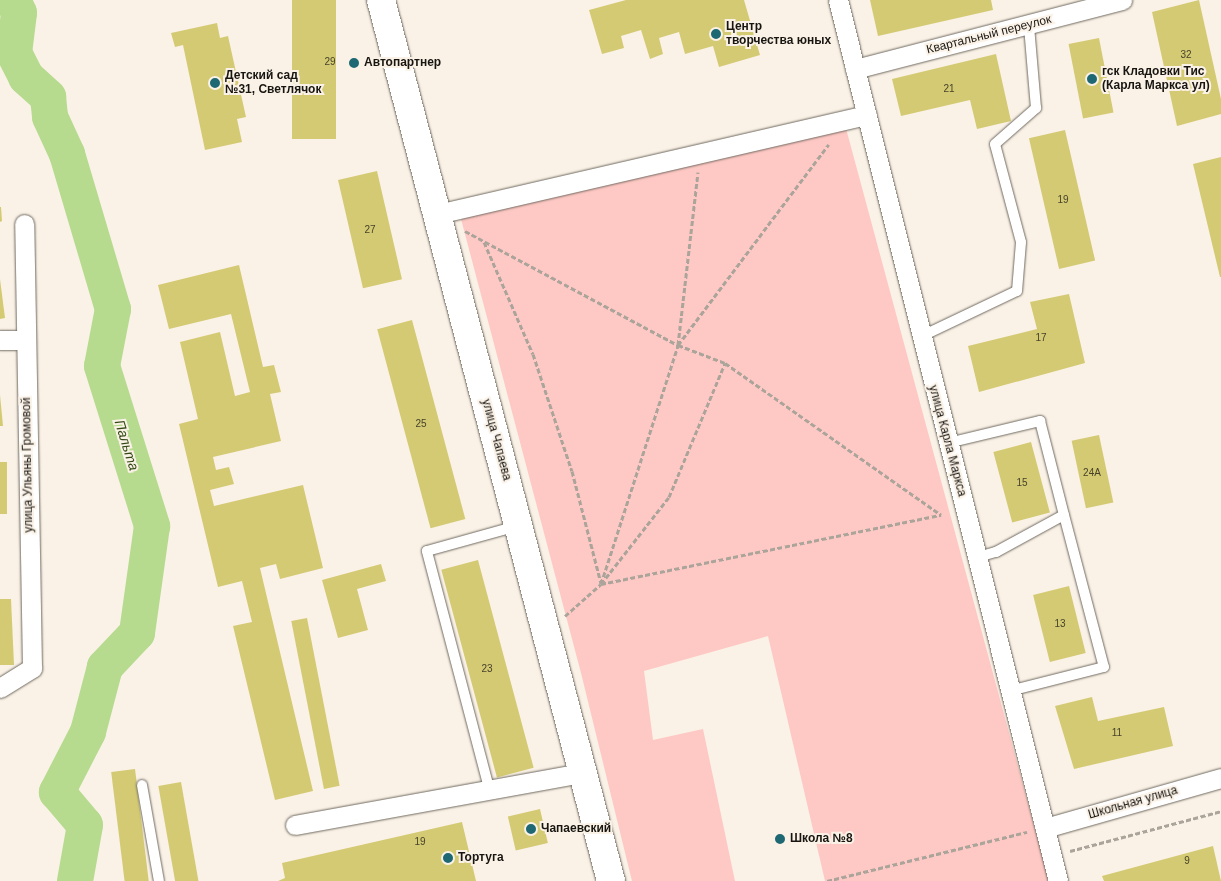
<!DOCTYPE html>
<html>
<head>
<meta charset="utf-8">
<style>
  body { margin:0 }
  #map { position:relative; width:1221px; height:881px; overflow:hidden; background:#faf2e7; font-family:Arial,sans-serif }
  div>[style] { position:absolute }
  .green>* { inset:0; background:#fec8c4 }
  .river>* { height:36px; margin:-18px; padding:0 18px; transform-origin:18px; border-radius:18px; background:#b6db8e }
  .building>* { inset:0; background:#d4ca73; transform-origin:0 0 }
  .path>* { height:3px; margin-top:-1.5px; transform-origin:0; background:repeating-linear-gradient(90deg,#aaa49b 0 5px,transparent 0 7.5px) }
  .roads { filter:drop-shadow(0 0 1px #70695f) drop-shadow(0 0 1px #70695f) }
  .lane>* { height:10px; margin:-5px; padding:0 5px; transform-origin:5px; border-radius:5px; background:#fff }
  .street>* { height:19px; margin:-9.5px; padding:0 9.5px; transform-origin:9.5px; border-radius:9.5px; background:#fff }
  .secondary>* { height:28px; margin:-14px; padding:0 14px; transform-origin:14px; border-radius:14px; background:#fff }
  .dots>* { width:14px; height:14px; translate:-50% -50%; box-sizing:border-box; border:2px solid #faf2e7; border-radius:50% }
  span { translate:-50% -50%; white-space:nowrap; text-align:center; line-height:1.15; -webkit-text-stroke:4px #faf2e7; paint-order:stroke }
  .number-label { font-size:10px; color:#47422a }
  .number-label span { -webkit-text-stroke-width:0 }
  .poi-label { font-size:12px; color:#181511; font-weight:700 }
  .left { translate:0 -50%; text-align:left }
  .street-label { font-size:12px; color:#181511 }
  .water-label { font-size:14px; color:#334a14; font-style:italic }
</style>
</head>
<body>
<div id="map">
  <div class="green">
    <i style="clip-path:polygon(844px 121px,1049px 881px,825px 881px,768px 636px,644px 671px,653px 740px,703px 729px,735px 881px,632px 881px,581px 673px,461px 219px)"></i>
  </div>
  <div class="river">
    <i style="left:13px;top:0;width:14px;rotate:65deg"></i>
    <i style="left:19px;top:13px;width:40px;rotate:97.1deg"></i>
    <i style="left:14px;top:53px;width:27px;rotate:63deg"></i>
    <i style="left:26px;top:77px;width:30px;rotate:42deg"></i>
    <i style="left:48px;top:97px;width:20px;rotate:84deg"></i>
    <i style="left:50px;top:117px;width:41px;rotate:65.3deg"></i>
    <i style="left:67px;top:154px;width:162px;rotate:73.5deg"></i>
    <i style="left:113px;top:309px;width:58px;rotate:100.9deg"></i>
    <i style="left:102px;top:366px;width:168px;rotate:72.6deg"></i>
    <i style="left:152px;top:526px;width:108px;rotate:98deg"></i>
    <i style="left:137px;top:633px;width:47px;rotate:133.3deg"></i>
    <i style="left:105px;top:667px;width:67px;rotate:104.7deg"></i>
    <i style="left:88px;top:732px;width:68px;rotate:117.3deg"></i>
    <i style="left:57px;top:792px;width:43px;rotate:49.7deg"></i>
    <i style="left:85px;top:825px;width:57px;rotate:100.1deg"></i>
  </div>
  <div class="building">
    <i style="left:292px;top:0;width:44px;height:139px"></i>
    <i style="clip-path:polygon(626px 0,744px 0,760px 55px,719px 67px,713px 46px,685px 54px,679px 32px,659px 38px,663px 54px,650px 59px,641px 30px,621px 36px,624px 48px,602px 54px,589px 10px)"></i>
    <i style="clip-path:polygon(870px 0,991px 0,993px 10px,878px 36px)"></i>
    <i style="clip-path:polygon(1199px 0,1221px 99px,1221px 114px,1177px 126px,1152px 12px)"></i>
    <i style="clip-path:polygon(217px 23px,220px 38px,228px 36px,246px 117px,237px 119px,242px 142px,205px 150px,183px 45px,175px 47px,171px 33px)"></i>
    <i style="left:1099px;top:38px;width:76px;height:31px;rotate:79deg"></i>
    <i style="clip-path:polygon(996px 54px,1011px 121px,977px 129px,970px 100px,901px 116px,892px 79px)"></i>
    <i style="left:1065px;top:130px;width:134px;height:37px;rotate:77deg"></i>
    <i style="clip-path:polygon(1221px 157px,1221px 277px,1220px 277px,1193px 164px)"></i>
    <i style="left:377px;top:171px;width:111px;height:40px;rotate:77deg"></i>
    <i style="clip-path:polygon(0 207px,1px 207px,2px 221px,0 222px)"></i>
    <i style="clip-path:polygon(239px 265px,263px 367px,274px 365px,281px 392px,270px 394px,281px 441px,213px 457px,216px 470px,229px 467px,234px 484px,210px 490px,214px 506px,303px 485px,323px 568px,280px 579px,276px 564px,260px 568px,313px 791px,275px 800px,233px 626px,252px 622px,242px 581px,218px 587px,179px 424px,198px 419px,180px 342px,220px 332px,235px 396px,250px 392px,231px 314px,169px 329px,158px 285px)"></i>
    <i style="clip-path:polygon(0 279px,5px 318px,0 319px)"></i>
    <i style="clip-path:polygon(1069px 294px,1085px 363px,979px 392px,968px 346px,1037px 329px,1030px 302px)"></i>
    <i style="left:412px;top:320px;width:206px;height:36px;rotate:75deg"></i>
    <i style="clip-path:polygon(0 395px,3px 426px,0 426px)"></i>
    <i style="left:1099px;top:435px;width:69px;height:28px;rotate:78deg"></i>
    <i style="left:1031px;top:442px;width:73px;height:39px;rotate:75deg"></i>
    <i style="left:0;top:462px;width:7px;height:52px"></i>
    <i style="left:478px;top:560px;width:215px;height:38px;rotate:75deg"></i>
    <i style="clip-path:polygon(381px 564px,386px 581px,357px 589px,368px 630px,338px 638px,322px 580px)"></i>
    <i style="left:1069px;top:586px;width:69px;height:37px;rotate:76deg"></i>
    <i style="clip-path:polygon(0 599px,11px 599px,14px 665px,0 665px)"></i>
    <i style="left:307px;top:618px;width:171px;height:16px;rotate:79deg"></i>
    <i style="clip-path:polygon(1092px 697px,1098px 721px,1164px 707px,1173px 746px,1074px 769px,1055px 706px)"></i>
    <i style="left:135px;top:769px;width:113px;height:24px;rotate:83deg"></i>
    <i style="left:181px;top:782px;width:101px;height:23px;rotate:80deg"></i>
    <i style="left:540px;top:809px;width:35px;height:33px;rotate:77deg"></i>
    <i style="clip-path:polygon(462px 822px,476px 881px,278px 881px,285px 878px,282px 863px)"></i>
    <i style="clip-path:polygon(1213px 846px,1221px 881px,1104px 881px,1102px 876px)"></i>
  </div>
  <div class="path">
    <i style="left:465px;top:231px;width:242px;rotate:28.2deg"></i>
    <i style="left:678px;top:345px;width:50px;rotate:21deg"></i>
    <i style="left:725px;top:363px;width:264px;rotate:35.1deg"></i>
    <i style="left:484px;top:242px;width:122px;rotate:66.4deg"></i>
    <i style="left:533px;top:354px;width:123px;rotate:71.6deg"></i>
    <i style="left:572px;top:471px;width:116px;rotate:75.5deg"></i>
    <i style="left:678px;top:345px;width:174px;rotate:-83.4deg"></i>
    <i style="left:601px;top:584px;width:251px;rotate:-72.1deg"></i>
    <i style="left:678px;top:345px;width:251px;rotate:-53.1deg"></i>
    <i style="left:601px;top:584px;width:347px;rotate:-11.5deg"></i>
    <i style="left:565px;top:616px;width:48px;rotate:-41.6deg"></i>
    <i style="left:601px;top:584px;width:110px;rotate:-52deg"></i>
    <i style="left:669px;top:497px;width:145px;rotate:-67.3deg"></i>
    <i style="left:1070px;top:851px;width:156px;rotate:-14.8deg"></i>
    <i style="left:827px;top:881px;width:206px;rotate:-13.8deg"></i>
  </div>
  <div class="roads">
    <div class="lane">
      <i style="left:920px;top:337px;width:107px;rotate:-25.4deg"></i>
      <i style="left:1017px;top:291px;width:49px;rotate:-85.3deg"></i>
      <i style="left:1021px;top:242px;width:101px;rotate:-104.9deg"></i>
      <i style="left:995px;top:144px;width:55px;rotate:-41.3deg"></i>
      <i style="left:1036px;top:108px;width:82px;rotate:-94.9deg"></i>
      <i style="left:948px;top:443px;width:95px;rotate:-13.4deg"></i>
      <i style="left:1040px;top:421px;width:97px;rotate:75.7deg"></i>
      <i style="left:978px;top:557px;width:19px;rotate:-16deg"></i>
      <i style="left:996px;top:552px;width:77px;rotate:-28.6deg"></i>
      <i style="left:1064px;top:515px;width:157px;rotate:75.3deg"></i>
      <i style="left:1104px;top:667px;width:97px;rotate:165.7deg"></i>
      <i style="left:142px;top:785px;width:97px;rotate:80deg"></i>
      <i style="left:489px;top:788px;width:245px;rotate:-104.7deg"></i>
      <i style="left:427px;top:551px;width:93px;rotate:-15.5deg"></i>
    </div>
    <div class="street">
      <i style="left:838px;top:0;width:908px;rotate:75.98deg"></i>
      <i style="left:855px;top:69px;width:276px;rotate:-14.5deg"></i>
      <i style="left:437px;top:214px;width:441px;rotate:-13deg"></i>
      <i style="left:0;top:340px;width:25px"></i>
      <i style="left:0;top:688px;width:38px;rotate:-32deg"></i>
      <i style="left:32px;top:668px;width:444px;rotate:-91deg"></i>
      <i style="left:295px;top:825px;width:292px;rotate:-10.3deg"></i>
      <i style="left:1045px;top:828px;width:183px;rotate:-15.9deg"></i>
    </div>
    <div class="secondary">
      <i style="left:381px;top:0;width:911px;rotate:75.37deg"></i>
    </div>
  </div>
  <div class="dots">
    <i style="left:716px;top:34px;background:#1e6873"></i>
    <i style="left:354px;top:63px;background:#1e6873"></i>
    <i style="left:1092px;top:79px;background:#1e6873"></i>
    <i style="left:215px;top:83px;background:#1e6873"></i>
    <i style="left:531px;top:829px;background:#1e6873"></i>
    <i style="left:780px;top:839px;background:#1e6873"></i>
    <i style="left:448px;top:858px;background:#1e6873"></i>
  </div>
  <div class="number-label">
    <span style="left:1186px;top:55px">32</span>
    <span style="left:330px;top:62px">29</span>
    <span style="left:949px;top:89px">21</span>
    <span style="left:1063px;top:200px">19</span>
    <span style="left:370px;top:230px">27</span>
    <span style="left:1041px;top:338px">17</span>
    <span style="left:421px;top:424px">25</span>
    <span style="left:1092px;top:473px">24А</span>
    <span style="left:1022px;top:483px">15</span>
    <span style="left:1060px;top:624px">13</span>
    <span style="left:487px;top:669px">23</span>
    <span style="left:1117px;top:733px">11</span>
    <span style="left:420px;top:842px">19</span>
    <span style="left:1187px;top:861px">9</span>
  </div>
  <div class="poi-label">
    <span class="left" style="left:726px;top:34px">Центр<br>творчества юных</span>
    <span class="left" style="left:364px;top:63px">Автопартнер</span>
    <span class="left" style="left:1102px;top:79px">гск Кладовки Тис<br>(Карла Маркса ул)</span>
    <span class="left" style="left:225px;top:83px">Детский сад<br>№31, Светлячок</span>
    <span class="left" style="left:541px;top:829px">Чапаевский</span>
    <span class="left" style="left:790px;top:839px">Школа №8</span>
    <span class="left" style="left:458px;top:858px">Тортуга</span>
  </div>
  <div class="street-label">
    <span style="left:989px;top:35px;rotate:-14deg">Квартальный переулок</span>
    <span style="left:496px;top:440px;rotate:75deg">улица Чапаева</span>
    <span style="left:947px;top:441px;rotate:75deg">улица Карла Маркса</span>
    <span style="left:28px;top:465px;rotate:-91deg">улица Ульяны Громовой</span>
    <span style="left:1133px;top:803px;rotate:-16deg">Школьная улица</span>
  </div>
  <div class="water-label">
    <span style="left:127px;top:445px;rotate:73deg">Пальта</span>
  </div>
</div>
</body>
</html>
